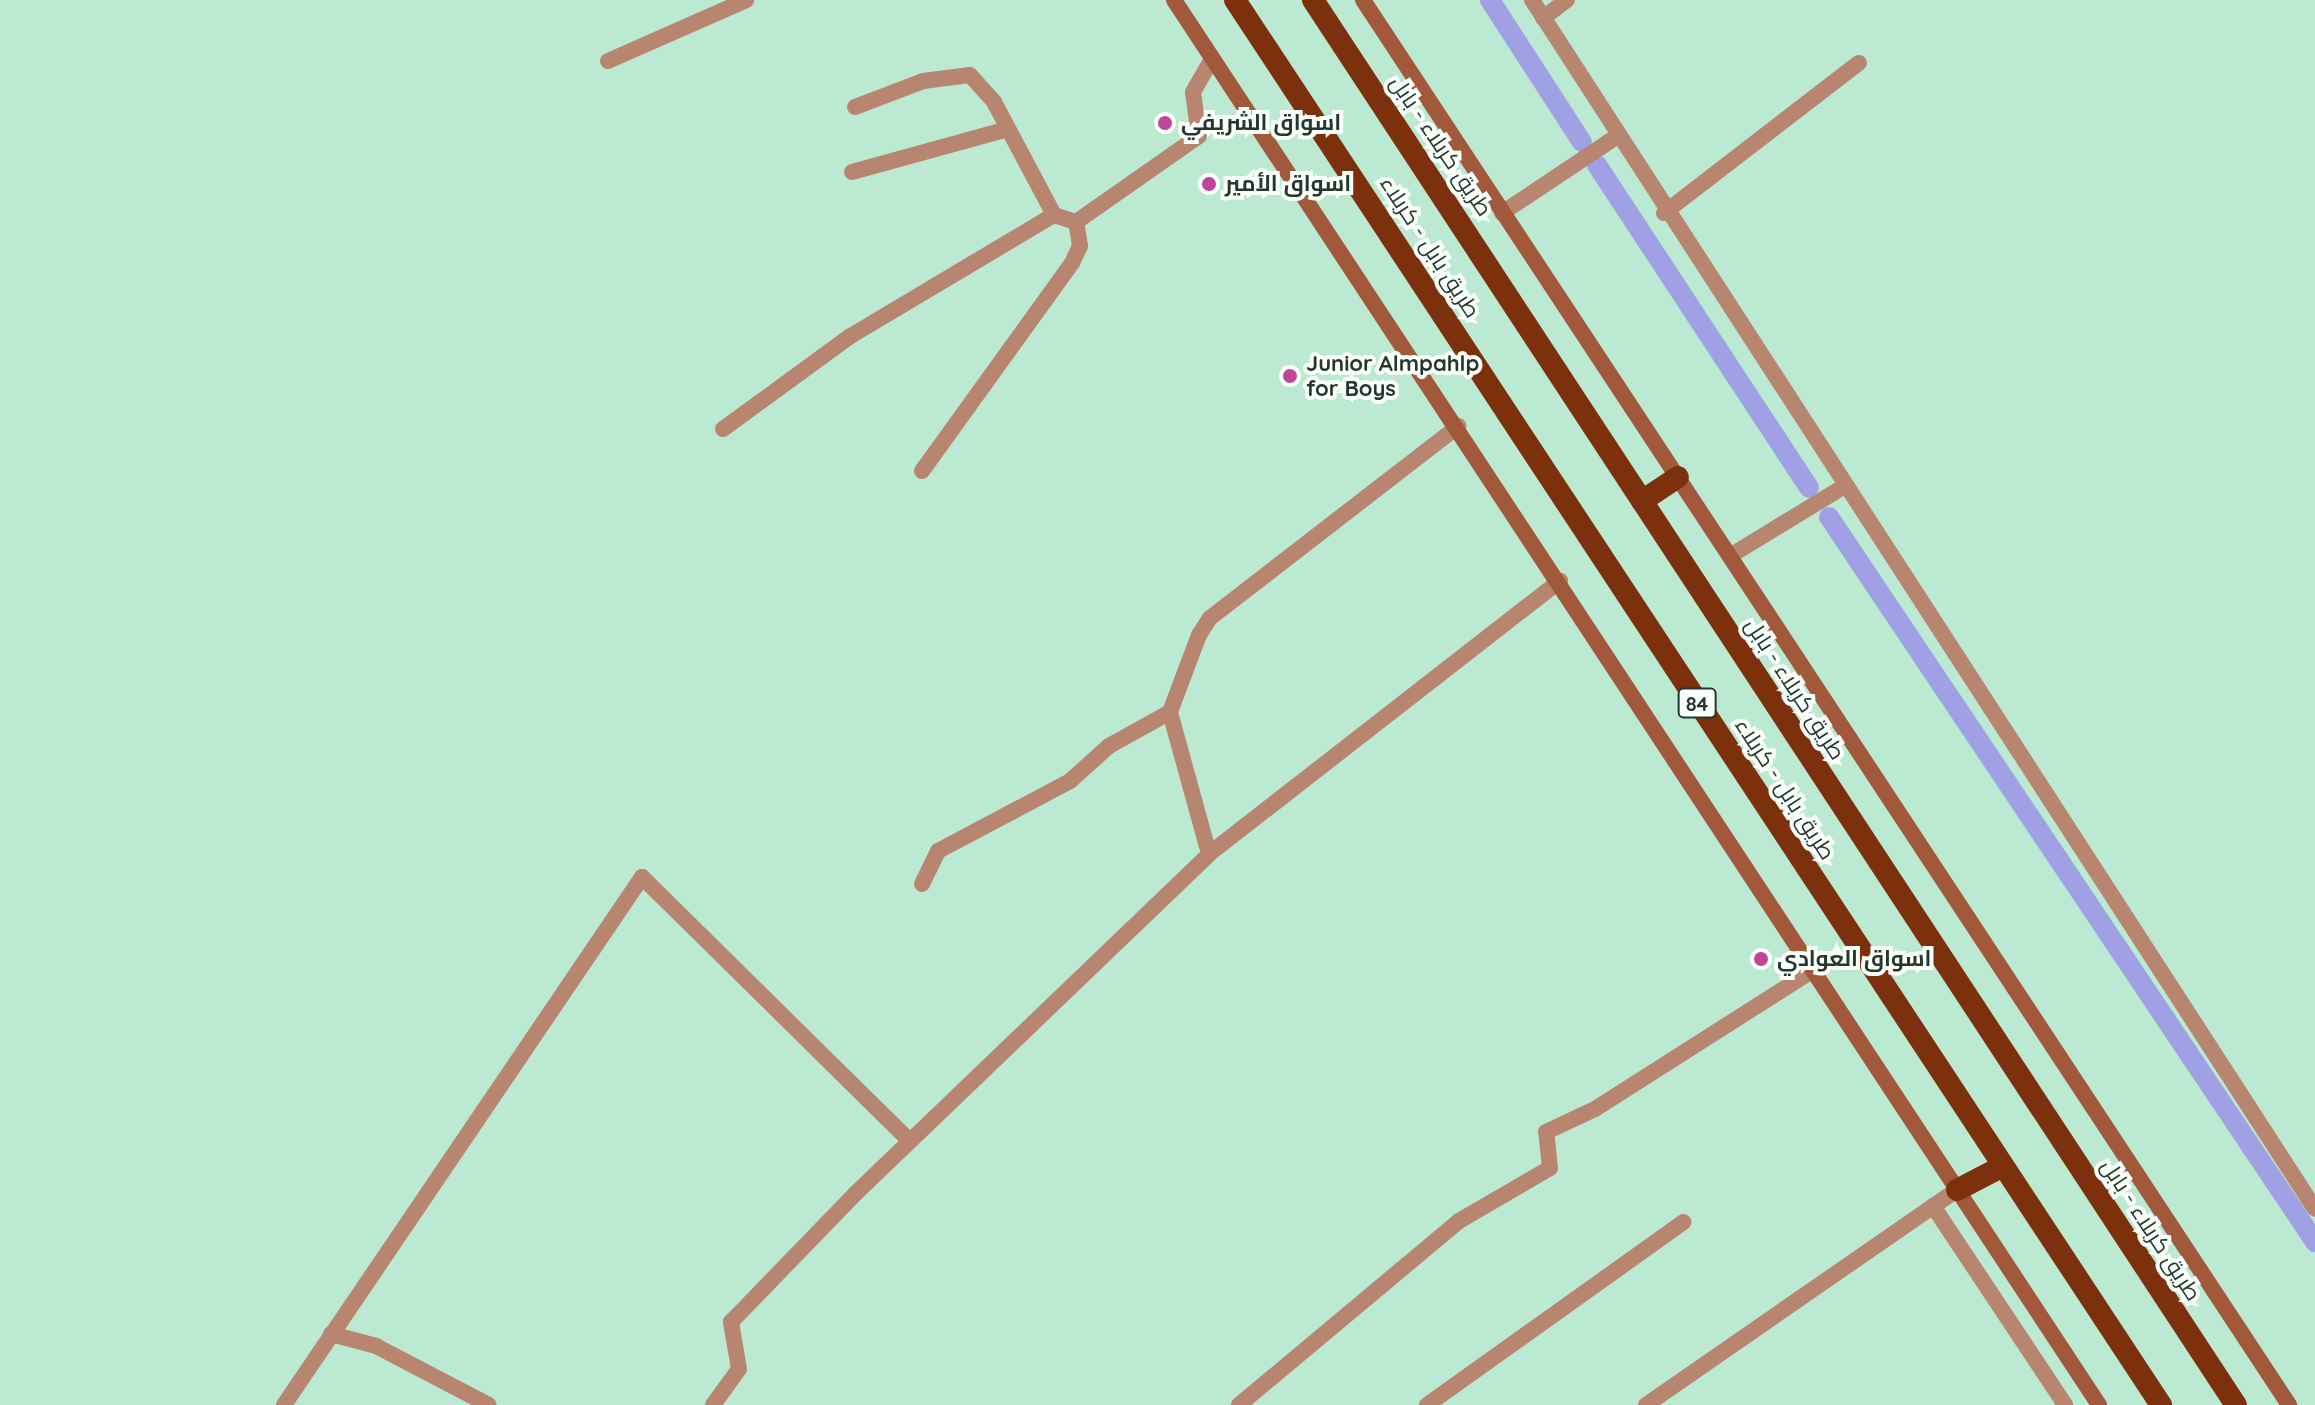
<!DOCTYPE html>
<html>
<head>
<meta charset="utf-8">
<style>
  body { margin:0 }
  #map { position:relative; width:2315px; height:1405px; overflow:hidden; background:#bce9d1; font-family:Quicksand,Cairo,sans-serif }
  div>[style] { position:absolute }
  .canal>* { height:20px; margin:-10px; padding:0 10px; transform-origin:10px; border-radius:10px; background:#9fa1e4 }
  .minor>* { height:16px; margin:-8px; padding:0 8px; transform-origin:8px; border-radius:8px; background:#b88571 }
  .secondary>* { height:16px; margin:-8px; padding:0 8px; transform-origin:8px; border-radius:8px; background:#a2583b }
  .trunk>* { height:22px; margin:-11px; padding:0 11px; transform-origin:11px; border-radius:11px; background:#7c310c }
  .dots>* { width:22px; height:22px; translate:-50% -50%; box-sizing:border-box; border:4px solid #fafffc; border-radius:50% }
  span { translate:-50% -50%; white-space:nowrap; text-align:center; line-height:1.15; -webkit-text-stroke:8px #fafffc; paint-order:stroke }
  .shield-label span { padding:2px 6px; background:#fafffc; border:2px solid; border-radius:6px; -webkit-text-stroke-width:0 }
  .shield-label { font-size:20px; color:#25372e; font-weight:700 }
  .poi-label { font-size:22px; color:#25372e; font-weight:700 }
  .left { translate:0 -50%; text-align:left }
  .street-label { font-size:22px; color:#25372e }
</style>
</head>
<body>
<div id="map">
  <div class="canal">
    <i style="left:1490px;top:0;width:169px;rotate:57.1deg"></i>
    <i style="left:1597px;top:165px;width:386px;rotate:56.7deg"></i>
    <i style="left:1829px;top:517px;width:873px;rotate:56.16deg"></i>
  </div>
  <div class="minor">
    <i style="left:1532px;top:0;width:1440px;rotate:57.07deg"></i>
    <i style="left:1543px;top:18px;width:30px;rotate:-37deg"></i>
    <i style="left:608px;top:61px;width:151px;rotate:-23.8deg"></i>
    <i style="left:855px;top:107px;width:73px;rotate:-20.9deg"></i>
    <i style="left:923px;top:81px;width:47px;rotate:-7.3deg"></i>
    <i style="left:970px;top:75px;width:36px;rotate:48deg"></i>
    <i style="left:994px;top:102px;width:128px;rotate:62deg"></i>
    <i style="left:852px;top:172px;width:158px;rotate:-15.4deg"></i>
    <i style="left:1502px;top:213px;width:137px;rotate:-33.7deg"></i>
    <i style="left:1664px;top:213px;width:246px;rotate:-37.6deg"></i>
    <i style="left:1076px;top:222px;width:150px;rotate:-35deg"></i>
    <i style="left:1199px;top:136px;width:44px;rotate:-97.8deg"></i>
    <i style="left:1193px;top:92px;width:38px;rotate:-60deg"></i>
    <i style="left:723px;top:429px;width:156px;rotate:-36.1deg"></i>
    <i style="left:849px;top:337px;width:239px;rotate:-30.8deg"></i>
    <i style="left:1054px;top:215px;width:23px;rotate:18deg"></i>
    <i style="left:922px;top:471px;width:256px;rotate:-54.2deg"></i>
    <i style="left:1072px;top:263px;width:19px;rotate:-65deg"></i>
    <i style="left:1080px;top:246px;width:24px;rotate:-99deg"></i>
    <i style="left:1730px;top:556px;width:132px;rotate:-31.4deg"></i>
    <i style="left:1209px;top:854px;width:147px;rotate:-105.4deg"></i>
    <i style="left:1170px;top:712px;width:82px;rotate:-69.4deg"></i>
    <i style="left:1199px;top:635px;width:20px;rotate:-57deg"></i>
    <i style="left:1210px;top:618px;width:314px;rotate:-37.7deg"></i>
    <i style="left:922px;top:884px;width:37px;rotate:-64deg"></i>
    <i style="left:938px;top:851px;width:149px;rotate:-27.9deg"></i>
    <i style="left:1070px;top:781px;width:52px;rotate:-41.9deg"></i>
    <i style="left:1109px;top:746px;width:70px;rotate:-29.1deg"></i>
    <i style="left:1933px;top:1206px;width:239px;rotate:56.4deg"></i>
    <i style="left:331px;top:1334px;width:47px;rotate:14.9deg"></i>
    <i style="left:376px;top:1346px;width:127px;rotate:27.6deg"></i>
    <i style="left:284px;top:1405px;width:638px;rotate:-55.86deg"></i>
    <i style="left:642px;top:877px;width:376px;rotate:44.6deg"></i>
    <i style="left:713px;top:1405px;width:44px;rotate:-54.2deg"></i>
    <i style="left:739px;top:1369px;width:48px;rotate:-99.7deg"></i>
    <i style="left:731px;top:1322px;width:180px;rotate:-45.9deg"></i>
    <i style="left:856px;top:1193px;width:489px;rotate:-43.8deg"></i>
    <i style="left:1209px;top:854px;width:445px;rotate:-37.9deg"></i>
    <i style="left:1239px;top:1405px;width:287px;rotate:-39.9deg"></i>
    <i style="left:1459px;top:1221px;width:105px;rotate:-30.2deg"></i>
    <i style="left:1550px;top:1168px;width:36px;rotate:-96deg"></i>
    <i style="left:1546px;top:1132px;width:54px;rotate:-25.1deg"></i>
    <i style="left:1595px;top:1109px;width:257px;rotate:-32.5deg"></i>
    <i style="left:1427px;top:1405px;width:315px;rotate:-35.5deg"></i>
    <i style="left:1646px;top:1405px;width:378px;rotate:-34.7deg"></i>
  </div>
  <div class="secondary">
    <i style="left:1174px;top:0;width:1682px;rotate:56.64deg"></i>
    <i style="left:1363px;top:0;width:1683px;rotate:56.61deg"></i>
  </div>
  <div class="trunk">
    <i style="left:1235px;top:0;width:1683px;rotate:56.61deg"></i>
    <i style="left:1313px;top:0;width:1681px;rotate:56.7deg"></i>
    <i style="left:1642px;top:501px;width:43px;rotate:-33.7deg"></i>
    <i style="left:1957px;top:1190px;width:52px;rotate:-27.6deg"></i>
  </div>
  <div class="dots">
    <i style="left:1165px;top:123px;background:#be4598"></i>
    <i style="left:1209px;top:184px;background:#be4598"></i>
    <i style="left:1290px;top:376px;background:#be4598"></i>
    <i style="left:1761px;top:959px;background:#be4598"></i>
  </div>
  <div class="shield-label">
    <span style="left:1697px;top:703px">84</span>
  </div>
  <div class="poi-label">
    <span class="left" style="left:1181px;top:123px">اسواق الشريفي</span>
    <span class="left" style="left:1225px;top:184px">اسواق الأمير</span>
    <span class="left" style="left:1306px;top:376px">Junior Almpahlp<br>for Boys</span>
    <span class="left" style="left:1777px;top:959px">اسواق العوادي</span>
  </div>
  <div class="street-label">
    <span style="left:1441px;top:146px;rotate:56deg">طريق كربلاء - بابل</span>
    <span style="left:1430px;top:247px;rotate:57deg">طريق بابل - كربلاء</span>
    <span style="left:1795px;top:689px;rotate:57deg">طريق كربلاء - بابل</span>
    <span style="left:1785px;top:789px;rotate:57deg">طريق بابل - كربلاء</span>
    <span style="left:2151px;top:1230px;rotate:57deg">طريق كربلاء - بابل</span>
  </div>
</div>
</body>
</html>
